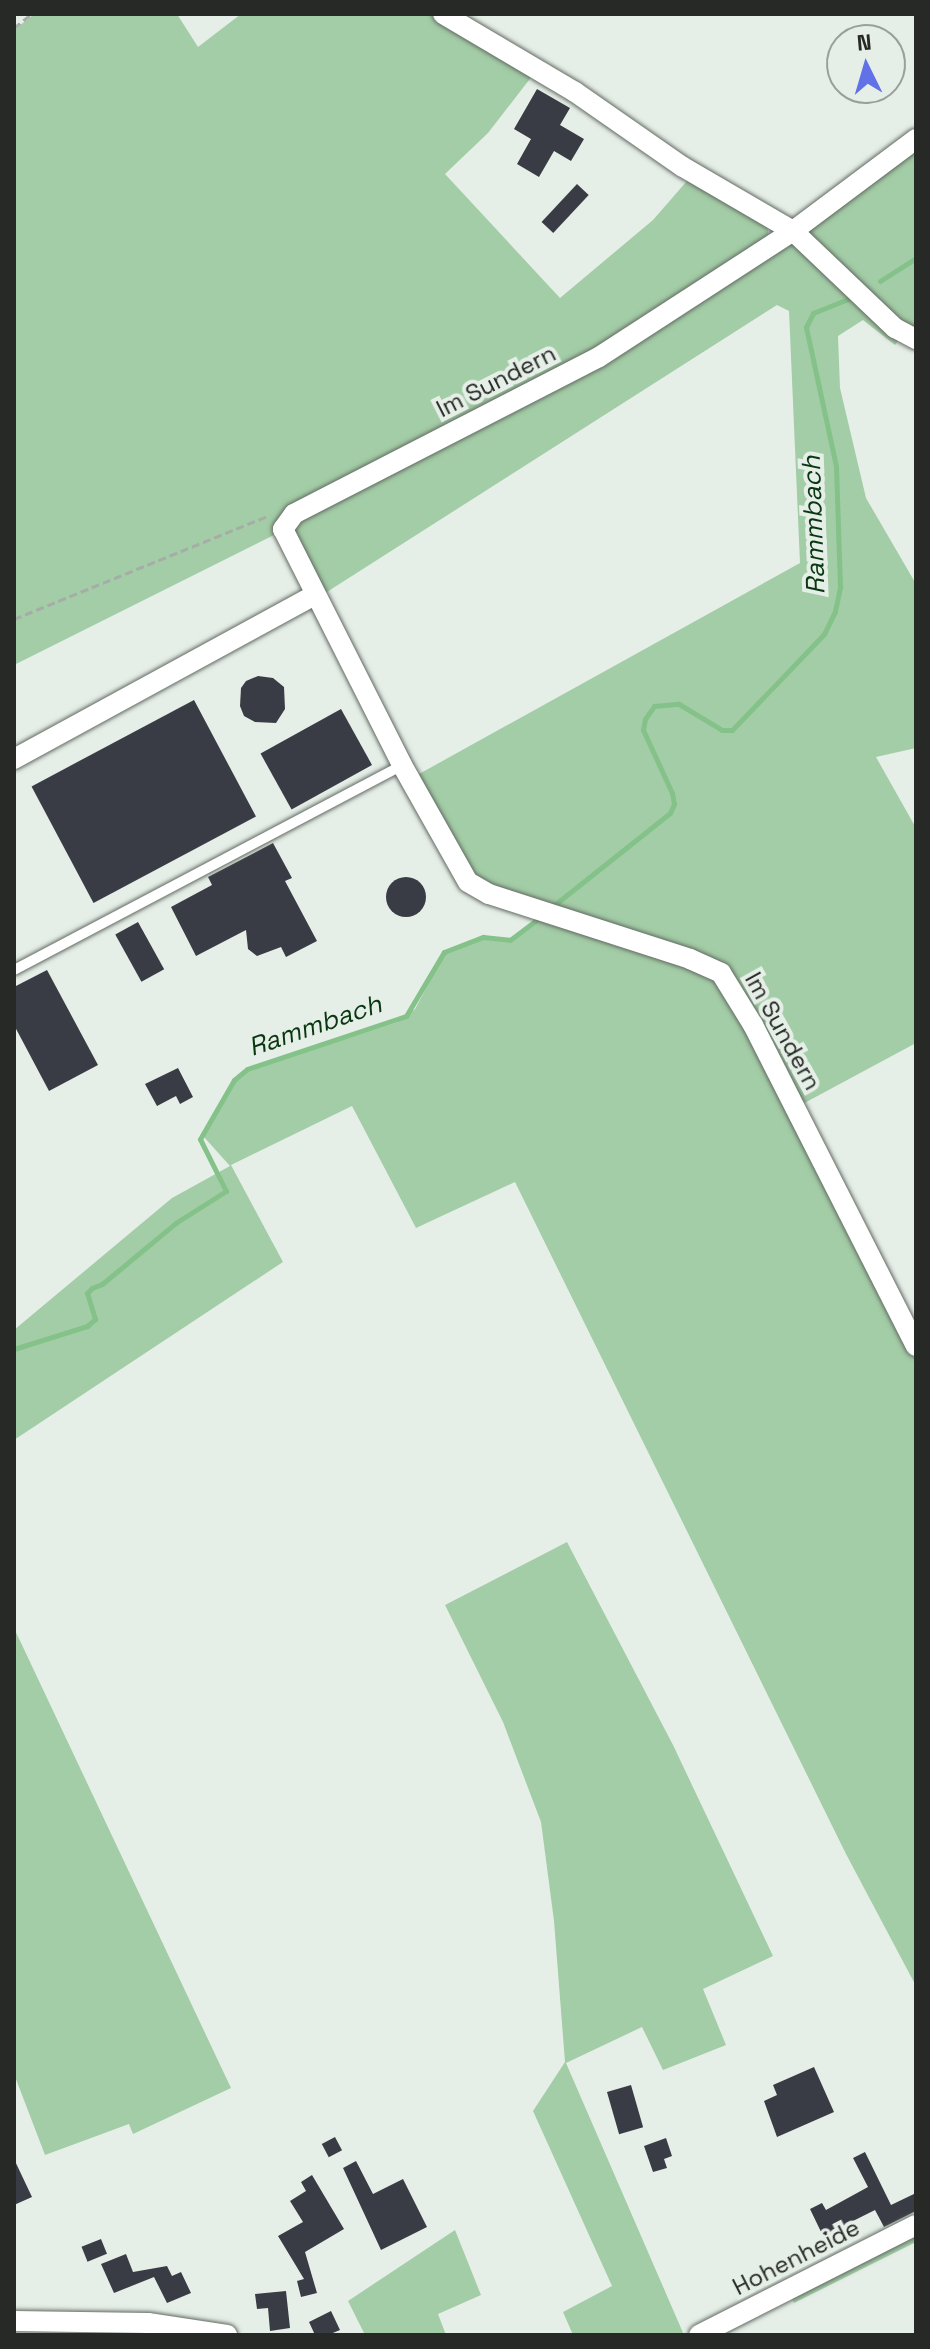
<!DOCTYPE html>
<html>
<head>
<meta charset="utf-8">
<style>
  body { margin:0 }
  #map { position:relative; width:930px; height:2349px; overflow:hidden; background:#e6efe7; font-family:"Space Grotesk",sans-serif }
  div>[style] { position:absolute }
  .green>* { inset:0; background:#a3cda6 }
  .stream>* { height:5px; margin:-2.5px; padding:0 2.5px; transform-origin:2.5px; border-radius:2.5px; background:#84c28a }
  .building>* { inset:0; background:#3a3c45; transform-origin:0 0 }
  .round { border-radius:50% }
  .path>* { height:3px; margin-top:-1.5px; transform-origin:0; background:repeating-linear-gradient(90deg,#a6ada7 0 8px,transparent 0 12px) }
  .roads { filter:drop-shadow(0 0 2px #626a63) drop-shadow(0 0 2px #626a63) }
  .lane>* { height:10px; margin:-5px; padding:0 5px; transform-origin:5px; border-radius:5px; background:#fff }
  .street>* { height:20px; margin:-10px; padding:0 10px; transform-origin:10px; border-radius:10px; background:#fff }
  span { translate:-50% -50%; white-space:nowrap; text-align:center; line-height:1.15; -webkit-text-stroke:8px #e6efe7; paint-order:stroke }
  .street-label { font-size:24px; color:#262926 }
  .water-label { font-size:26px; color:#093712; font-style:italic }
  .frame { position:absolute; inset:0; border:16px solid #262926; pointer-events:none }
  .north { position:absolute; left:826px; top:24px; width:80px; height:80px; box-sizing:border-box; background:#e6efe7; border:2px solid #99a09a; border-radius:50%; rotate:355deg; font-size:22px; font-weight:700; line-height:32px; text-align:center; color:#262926 }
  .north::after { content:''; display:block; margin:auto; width:28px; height:36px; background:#6171e8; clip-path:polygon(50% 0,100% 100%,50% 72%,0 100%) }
</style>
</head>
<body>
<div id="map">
  <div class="green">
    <i style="clip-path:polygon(34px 14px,177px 14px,198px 47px,241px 14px,439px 14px,536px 71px,488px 133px,445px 174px,560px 298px,653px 220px,693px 174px,766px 220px,769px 237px,599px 355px,282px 531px,14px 665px,14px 30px)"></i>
    <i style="clip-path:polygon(916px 145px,916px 335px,798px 231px)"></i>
    <i style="clip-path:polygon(792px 234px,903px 335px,895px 345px,863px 320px,838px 336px,840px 388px,866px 498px,916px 584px,916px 748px,876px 757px,916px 828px,916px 1043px,797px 1107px,725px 972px,472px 880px,410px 779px,800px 563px,789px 311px,777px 305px,319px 597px,286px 529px,599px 360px)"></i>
    <i style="clip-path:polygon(541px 919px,724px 981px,916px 1354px,916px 1986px,846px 1854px,515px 1182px,416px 1228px,352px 1106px,231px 1165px,283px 1262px,14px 1440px,14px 1330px,172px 1198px,230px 1166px,204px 1137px,236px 1081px,248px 1071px,398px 1022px,415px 1009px,445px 953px,482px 939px,511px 942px)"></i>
    <i style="clip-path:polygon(567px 1542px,673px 1745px,773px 1956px,703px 1989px,726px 2045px,663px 2070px,642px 2027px,566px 2063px,684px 2335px,573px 2335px,563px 2312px,612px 2286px,533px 2111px,565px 2062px,554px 1921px,541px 1822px,503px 1722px,445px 1605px)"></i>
    <i style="clip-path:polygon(14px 1628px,231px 2088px,133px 2134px,129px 2124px,45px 2155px,14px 2074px)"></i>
    <i style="clip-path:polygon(455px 2230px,481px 2295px,438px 2314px,446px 2335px,365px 2335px,348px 2301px)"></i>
    <i style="clip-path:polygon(916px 2230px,916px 2242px,794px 2303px,789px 2292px)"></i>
  </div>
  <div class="stream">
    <i style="left:880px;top:281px;width:43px;rotate:-32.6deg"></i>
    <i style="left:553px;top:906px;width:149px;rotate:-38.5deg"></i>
    <i style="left:670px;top:813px;width:10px;rotate:-66deg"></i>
    <i style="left:674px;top:804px;width:11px;rotate:-100deg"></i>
    <i style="left:672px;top:793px;width:69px;rotate:-114.7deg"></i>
    <i style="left:643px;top:730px;width:11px;rotate:-80deg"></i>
    <i style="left:645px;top:719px;width:16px;rotate:-55deg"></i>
    <i style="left:654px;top:706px;width:25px;rotate:-5deg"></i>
    <i style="left:679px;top:704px;width:50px;rotate:31.2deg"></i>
    <i style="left:722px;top:730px;width:10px"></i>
    <i style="left:732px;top:730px;width:133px;rotate:-46.2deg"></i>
    <i style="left:824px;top:634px;width:25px;rotate:-64deg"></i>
    <i style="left:835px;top:611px;width:25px;rotate:-78deg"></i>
    <i style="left:840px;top:587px;width:121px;rotate:-91.9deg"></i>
    <i style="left:836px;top:466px;width:142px;rotate:-102.2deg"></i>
    <i style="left:806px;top:327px;width:16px;rotate:-63deg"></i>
    <i style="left:813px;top:313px;width:43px;rotate:-21.8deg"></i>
    <i style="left:14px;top:1349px;width:77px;rotate:-17.5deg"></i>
    <i style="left:87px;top:1326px;width:11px;rotate:-41deg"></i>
    <i style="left:95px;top:1319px;width:27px;rotate:-107deg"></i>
    <i style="left:87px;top:1293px;width:7px;rotate:-45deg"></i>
    <i style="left:92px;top:1288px;width:11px;rotate:-22deg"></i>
    <i style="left:102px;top:1284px;width:97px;rotate:-39.6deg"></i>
    <i style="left:177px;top:1222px;width:58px;rotate:-32.3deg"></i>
    <i style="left:226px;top:1191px;width:58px;rotate:-116.6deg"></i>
    <i style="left:200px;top:1139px;width:68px;rotate:-60deg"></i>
    <i style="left:234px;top:1080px;width:17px;rotate:-40deg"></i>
    <i style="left:247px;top:1069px;width:168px;rotate:-18.4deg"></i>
    <i style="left:406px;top:1016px;width:74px;rotate:-59.3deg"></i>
    <i style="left:444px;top:952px;width:42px;rotate:-21deg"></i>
    <i style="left:483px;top:937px;width:27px;rotate:6deg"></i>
    <i style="left:510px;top:940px;width:34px;rotate:-37deg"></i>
  </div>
  <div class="building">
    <i style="clip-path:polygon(537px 89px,570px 108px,560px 125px,584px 139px,571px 161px,554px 151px,539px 177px,517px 164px,531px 139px,514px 129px)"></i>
    <i style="left:577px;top:184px;width:16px;height:52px;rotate:43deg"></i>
    <i style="clip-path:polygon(258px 676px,273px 678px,284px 687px,285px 709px,276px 723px,255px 722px,244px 716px,240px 706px,241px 688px,246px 681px)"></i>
    <i style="left:194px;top:700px;width:132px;height:184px;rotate:62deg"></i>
    <i style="left:341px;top:709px;width:64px;height:92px;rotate:61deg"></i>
    <i style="clip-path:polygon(273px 843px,292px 878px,285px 881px,317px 941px,286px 957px,281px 947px,257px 956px,248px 949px,246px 930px,196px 956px,171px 907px,212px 885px,208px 877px)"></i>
    <i class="round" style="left:386px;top:877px;width:40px;height:40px"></i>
    <i style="left:138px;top:922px;width:54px;height:26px;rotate:61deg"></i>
    <i style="clip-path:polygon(47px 970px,98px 1065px,49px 1091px,14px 1025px,14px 987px)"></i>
    <i style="clip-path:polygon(178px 1068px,193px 1097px,180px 1104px,176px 1096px,157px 1106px,145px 1084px)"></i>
    <i style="clip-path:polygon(814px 2067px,834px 2112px,777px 2137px,764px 2101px,777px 2095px,773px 2085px)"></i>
    <i style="left:631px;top:2085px;width:44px;height:25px;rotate:74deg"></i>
    <i style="left:335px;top:2137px;width:15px;height:15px;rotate:62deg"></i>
    <i style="clip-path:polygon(666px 2138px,672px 2156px,664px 2159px,667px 2168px,653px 2172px,644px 2146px)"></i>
    <i style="clip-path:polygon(865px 2152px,891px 2205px,916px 2193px,916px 2211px,884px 2227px,875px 2210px,823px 2236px,810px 2209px,822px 2203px,826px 2210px,868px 2187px,853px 2158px)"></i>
    <i style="clip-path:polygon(14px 2159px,32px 2197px,14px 2205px)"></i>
    <i style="clip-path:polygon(356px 2161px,373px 2194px,403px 2179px,427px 2227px,381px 2250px,343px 2168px)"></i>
    <i style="clip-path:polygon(312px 2175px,344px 2229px,305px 2252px,317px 2293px,301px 2297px,297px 2281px,304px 2279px,278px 2236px,303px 2222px,290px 2201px,306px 2191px,301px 2182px)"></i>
    <i style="left:101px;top:2239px;width:16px;height:21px;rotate:68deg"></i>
    <i style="clip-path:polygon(126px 2254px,133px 2272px,167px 2266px,172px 2276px,181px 2272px,191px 2293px,167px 2303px,154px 2277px,114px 2293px,101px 2264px)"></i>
    <i style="clip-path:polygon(286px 2291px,290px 2328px,270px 2331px,268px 2308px,257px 2309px,255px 2294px)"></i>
    <i style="clip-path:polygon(331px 2311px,340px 2330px,328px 2335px,315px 2335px,309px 2322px)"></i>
  </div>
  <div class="path">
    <i style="left:14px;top:28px;width:22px;rotate:-39deg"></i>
    <i style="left:14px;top:619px;width:276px;rotate:-22.1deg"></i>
  </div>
  <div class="roads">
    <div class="lane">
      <i style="left:14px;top:970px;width:439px;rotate:-27.8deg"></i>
    </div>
    <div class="street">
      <i style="left:443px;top:14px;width:153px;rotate:30.6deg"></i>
      <i style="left:575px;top:92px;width:131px;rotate:34.8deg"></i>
      <i style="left:683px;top:167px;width:127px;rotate:30.2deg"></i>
      <i style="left:793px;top:231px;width:141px;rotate:43.6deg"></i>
      <i style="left:895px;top:328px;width:24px;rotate:28deg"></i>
      <i style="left:916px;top:139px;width:154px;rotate:143.2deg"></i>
      <i style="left:793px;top:231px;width:231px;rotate:147deg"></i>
      <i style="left:599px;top:357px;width:343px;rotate:152.8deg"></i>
      <i style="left:294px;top:514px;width:19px;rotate:126deg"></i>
      <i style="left:283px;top:529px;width:264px;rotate:63.2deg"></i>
      <i style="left:402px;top:765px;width:134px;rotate:60.6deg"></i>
      <i style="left:468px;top:882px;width:24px;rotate:30deg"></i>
      <i style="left:489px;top:894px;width:211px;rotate:17.9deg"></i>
      <i style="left:690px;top:959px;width:34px;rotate:24deg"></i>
      <i style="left:721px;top:973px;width:61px;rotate:58.4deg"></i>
      <i style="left:753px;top:1025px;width:360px;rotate:63.1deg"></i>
      <i style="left:14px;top:759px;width:343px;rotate:-28.6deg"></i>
      <i style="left:14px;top:2321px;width:134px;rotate:0.9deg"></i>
      <i style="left:148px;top:2323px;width:80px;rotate:8.6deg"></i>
      <i style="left:699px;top:2335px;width:243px;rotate:-26.9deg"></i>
    </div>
  </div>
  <div class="street-label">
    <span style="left:496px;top:381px;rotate:-27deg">Im Sundern</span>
    <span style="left:783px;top:1031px;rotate:61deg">Im Sundern</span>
    <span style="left:796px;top:2257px;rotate:-27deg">Hohenheide</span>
  </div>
  <div class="water-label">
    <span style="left:814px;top:525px;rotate:-92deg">Rammbach</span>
    <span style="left:315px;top:1026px;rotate:-19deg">Rammbach</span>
  </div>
  <div class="frame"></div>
  <div class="north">N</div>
</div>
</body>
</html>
